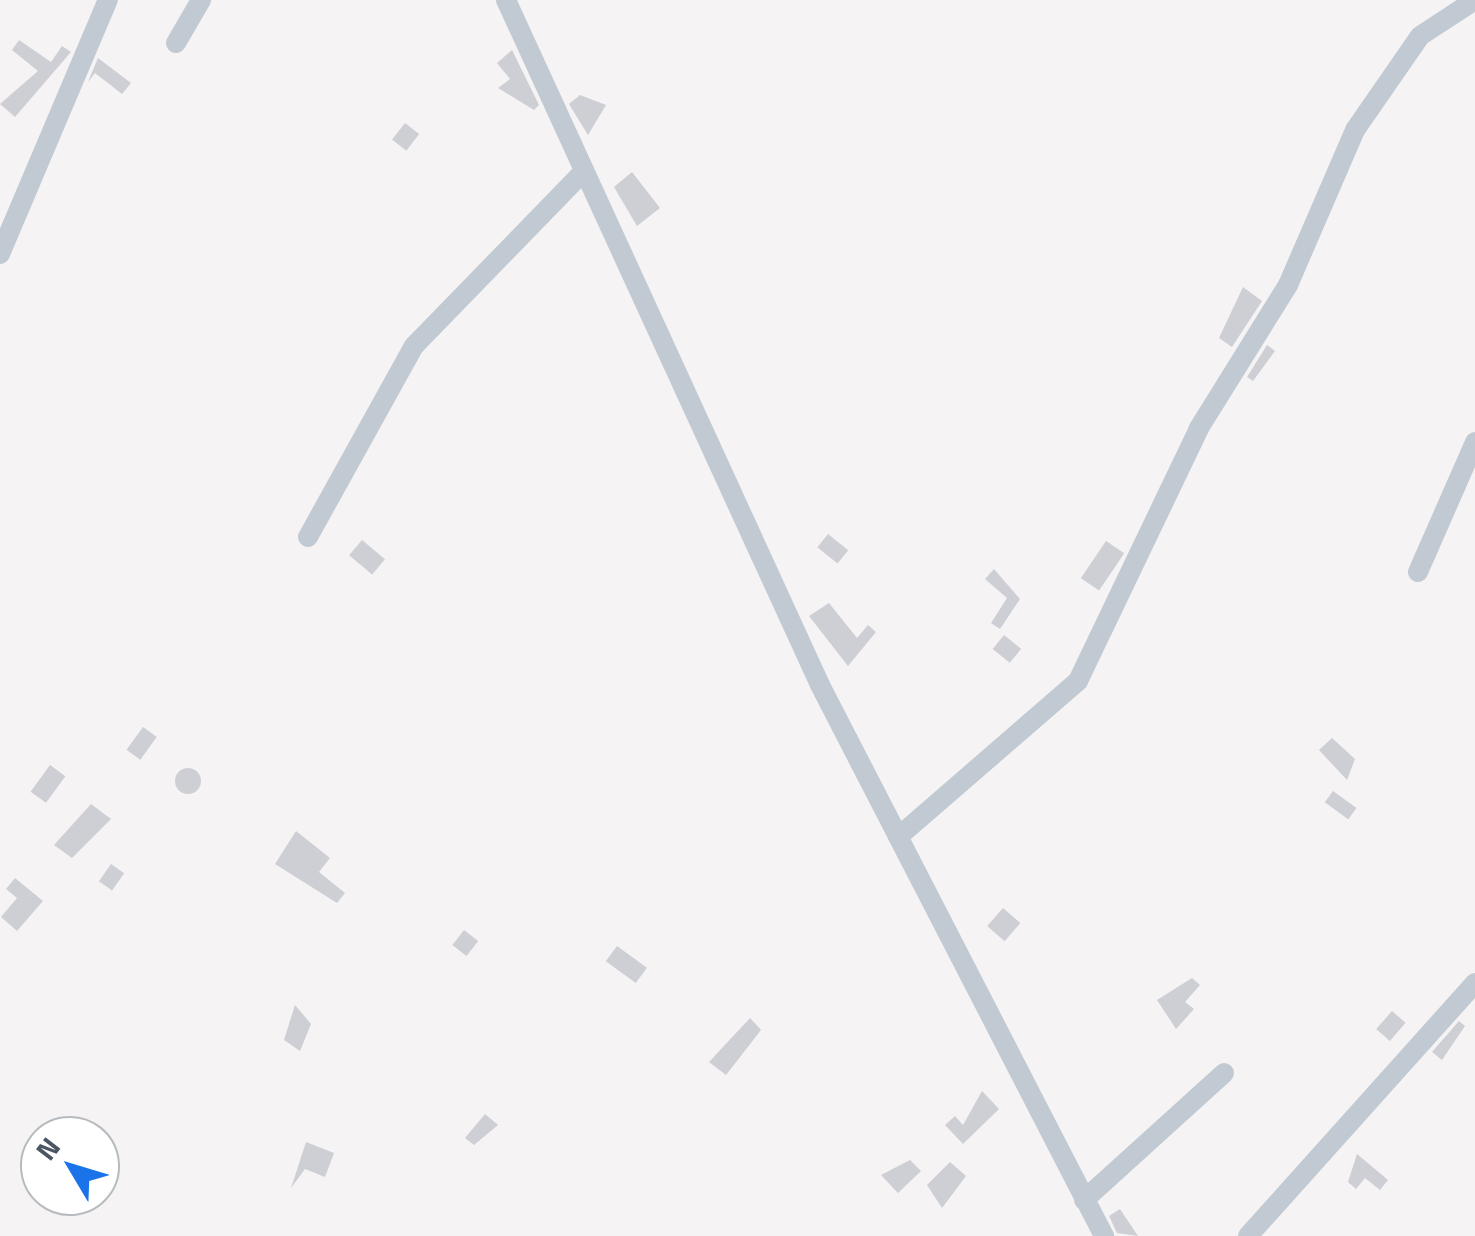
<!DOCTYPE html>
<html>
<head>
<meta charset="utf-8">
<style>
  body { margin:0 }
  #map { position:relative; width:1475px; height:1236px; overflow:hidden; background:#f5f3f3; font-family:"Titillium Web",sans-serif }
  div>[style] { position:absolute }
  .building>* { inset:0; background:#cdcfd5; transform-origin:0 0 }
  .round { border-radius:50% }
  .minor>* { height:20px; margin:-10px; padding:0 10px; transform-origin:10px; border-radius:10px; background:#c1cad2 }
  span { translate:-50% -50%; white-space:nowrap; text-align:center; line-height:1.15; -webkit-text-stroke:9px #fff; paint-order:stroke }
  .north { position:absolute; left:20px; top:1116px; width:100px; height:100px; box-sizing:border-box; background:#fff; border:2px solid #b7bbc0; border-radius:50%; rotate:308deg; font-size:28px; font-weight:700; line-height:40px; text-align:center; color:#4a5661 }
  .north::after { content:''; display:block; margin:auto; width:35px; height:45px; background:#1a73e8; clip-path:polygon(50% 0,100% 100%,50% 72%,0 100%) }
</style>
</head>
<body>
<div id="map">
  <div class="building">
    <i style="clip-path:polygon(19px 40px,51px 62px,62px 46px,71px 52px,15px 117px,0 104px,38px 71px,12px 50px)"></i>
    <i style="clip-path:polygon(512px 50px,539px 105px,534px 110px,498px 88px,510px 79px,497px 63px)"></i>
    <i style="clip-path:polygon(98px 58px,131px 83px,122px 94px,95px 73px,88px 82px)"></i>
    <i style="clip-path:polygon(580px 95px,606px 105px,588px 135px,569px 104px)"></i>
    <i style="left:405px;top:123px;width:18px;height:21px;rotate:38deg"></i>
    <i style="clip-path:polygon(632px 172px,660px 208px,637px 226px,614px 187px)"></i>
    <i style="clip-path:polygon(1243px 287px,1262px 301px,1232px 347px,1219px 338px)"></i>
    <i style="clip-path:polygon(1267px 345px,1275px 351px,1253px 381px,1247px 377px)"></i>
    <i style="left:828px;top:534px;width:26px;height:17px;rotate:39deg"></i>
    <i style="left:362px;top:540px;width:30px;height:20px;rotate:40deg"></i>
    <i style="left:1106px;top:541px;width:22px;height:45px;rotate:34deg"></i>
    <i style="clip-path:polygon(994px 569px,1020px 599px,1000px 629px,991px 623px,1007px 598px,985px 579px)"></i>
    <i style="clip-path:polygon(829px 603px,857px 638px,868px 625px,876px 632px,848px 666px,809px 616px)"></i>
    <i style="left:1004px;top:635px;width:22px;height:18px;rotate:39deg"></i>
    <i style="left:143px;top:727px;width:17px;height:28px;rotate:36deg"></i>
    <i style="clip-path:polygon(1332px 738px,1355px 759px,1347px 780px,1319px 750px)"></i>
    <i style="left:50px;top:765px;width:19px;height:33px;rotate:36deg"></i>
    <i class="round" style="left:175px;top:768px;width:26px;height:26px"></i>
    <i style="left:1333px;top:791px;width:29px;height:14px;rotate:36deg"></i>
    <i style="clip-path:polygon(91px 804px,111px 819px,72px 858px,54px 845px)"></i>
    <i style="clip-path:polygon(296px 831px,330px 858px,319px 872px,345px 893px,337px 903px,275px 864px)"></i>
    <i style="left:111px;top:864px;width:16px;height:21px;rotate:35deg"></i>
    <i style="clip-path:polygon(15px 878px,43px 901px,17px 931px,1px 917px,17px 898px,6px 889px)"></i>
    <i style="left:1003px;top:908px;width:23px;height:24px;rotate:41deg"></i>
    <i style="left:464px;top:930px;width:18px;height:19px;rotate:38deg"></i>
    <i style="left:617px;top:946px;width:37px;height:19px;rotate:36deg"></i>
    <i style="clip-path:polygon(1192px 978px,1200px 985px,1185px 1002px,1194px 1009px,1176px 1029px,1157px 1000px)"></i>
    <i style="clip-path:polygon(295px 1005px,311px 1024px,300px 1051px,284px 1040px)"></i>
    <i style="left:1392px;top:1011px;width:18px;height:24px;rotate:41deg"></i>
    <i style="clip-path:polygon(750px 1018px,761px 1030px,726px 1075px,709px 1062px)"></i>
    <i style="clip-path:polygon(1459px 1021px,1465px 1026px,1442px 1060px,1432px 1052px)"></i>
    <i style="clip-path:polygon(982px 1091px,999px 1109px,963px 1144px,945px 1125px,955px 1116px,963px 1125px)"></i>
    <i style="clip-path:polygon(485px 1114px,498px 1125px,474px 1145px,465px 1138px)"></i>
    <i style="clip-path:polygon(306px 1142px,334px 1153px,325px 1177px,305px 1169px,291px 1188px)"></i>
    <i style="clip-path:polygon(1357px 1154px,1388px 1180px,1380px 1190px,1365px 1178px,1356px 1189px,1348px 1182px)"></i>
    <i style="clip-path:polygon(910px 1160px,921px 1171px,898px 1193px,881px 1175px)"></i>
    <i style="clip-path:polygon(950px 1162px,966px 1176px,942px 1208px,927px 1185px)"></i>
    <i style="clip-path:polygon(1120px 1209px,1138px 1236px,1117px 1233px,1109px 1216px)"></i>
  </div>
  <div class="minor">
    <i style="left:506px;top:0;width:754px;rotate:65.37deg"></i>
    <i style="left:820px;top:685px;width:620px;rotate:62.73deg"></i>
    <i style="left:176px;top:43px;width:50px;rotate:-59.8deg"></i>
    <i style="left:0;top:254px;width:276px;rotate:-67deg"></i>
    <i style="left:308px;top:537px;width:218px;rotate:-61deg"></i>
    <i style="left:414px;top:346px;width:244px;rotate:-45.8deg"></i>
    <i style="left:1418px;top:572px;width:142px;rotate:-66.3deg"></i>
    <i style="left:898px;top:837px;width:238px;rotate:-40.9deg"></i>
    <i style="left:1078px;top:681px;width:280px;rotate:-64.4deg"></i>
    <i style="left:1199px;top:428px;width:168px;rotate:-58.1deg"></i>
    <i style="left:1288px;top:285px;width:169px;rotate:-66.6deg"></i>
    <i style="left:1355px;top:130px;width:114px;rotate:-55.3deg"></i>
    <i style="left:1420px;top:36px;width:66px;rotate:-33.2deg"></i>
    <i style="left:1084px;top:1200px;width:189px;rotate:-42.2deg"></i>
    <i style="left:1248px;top:1236px;width:340px;rotate:-48.1deg"></i>
  </div>
  <div class="north">N</div>
</div>
</body>
</html>
